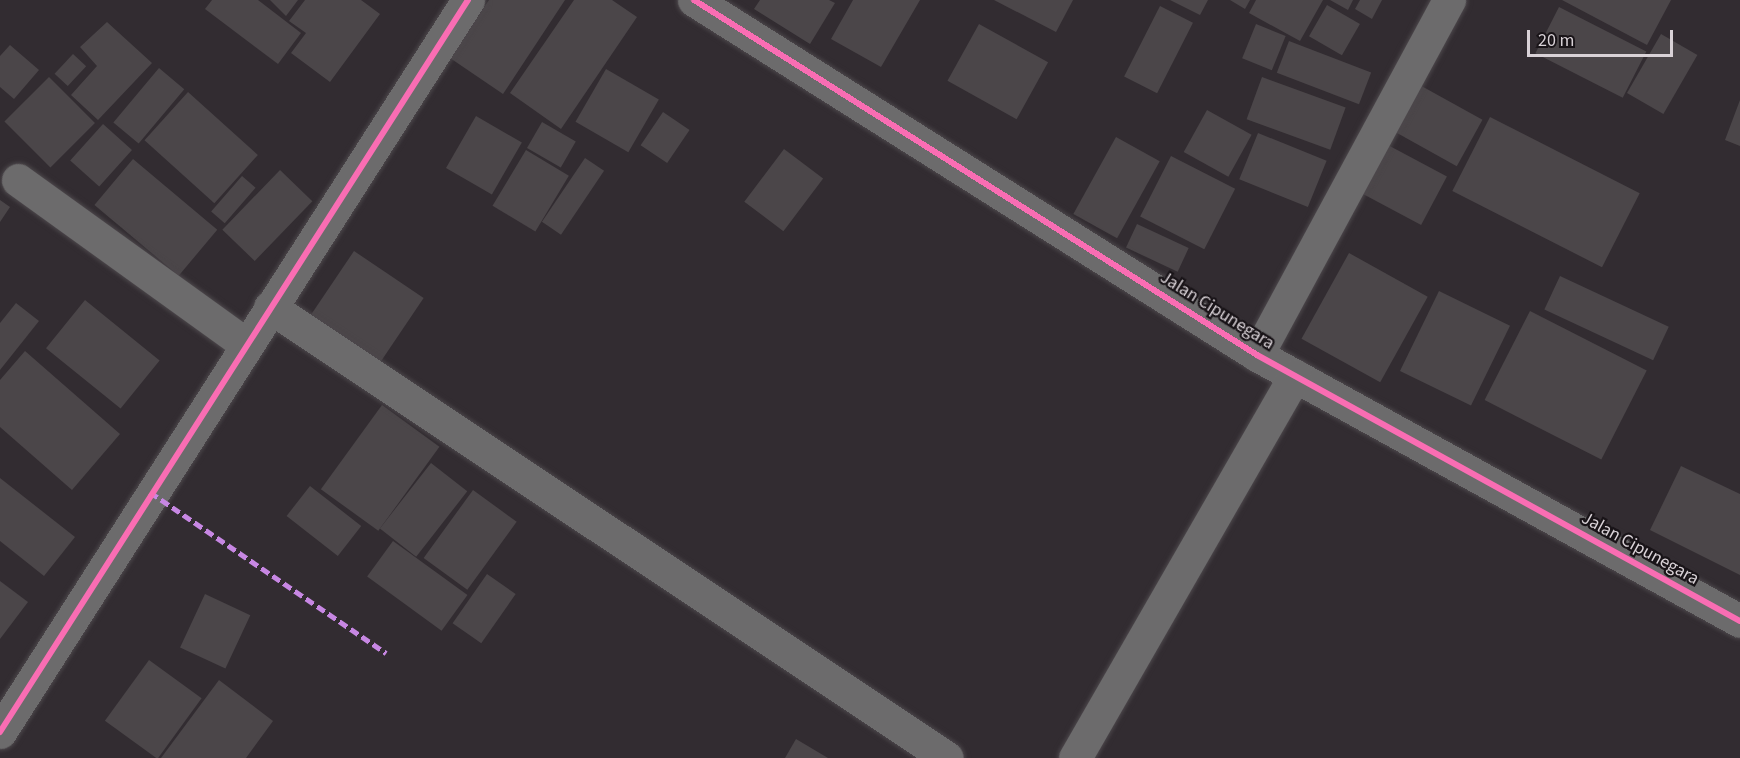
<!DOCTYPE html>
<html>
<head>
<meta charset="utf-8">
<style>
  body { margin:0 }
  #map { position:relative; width:1740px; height:758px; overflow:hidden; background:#322c31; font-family:"Source Sans 3",sans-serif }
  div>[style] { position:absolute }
  .building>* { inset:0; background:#4b4649; transform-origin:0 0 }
  .roads { filter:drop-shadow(0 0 2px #4c474b) drop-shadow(0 0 2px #4c474b) }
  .minor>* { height:33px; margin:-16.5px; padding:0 16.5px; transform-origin:16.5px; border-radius:16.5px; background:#6c6b6c }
  .quiet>* { height:4.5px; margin-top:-2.25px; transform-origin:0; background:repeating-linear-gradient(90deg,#c787e3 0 9px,transparent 0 13.5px) }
  .cycleway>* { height:6px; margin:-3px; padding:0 3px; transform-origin:3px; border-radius:3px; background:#f96db3 }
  span { translate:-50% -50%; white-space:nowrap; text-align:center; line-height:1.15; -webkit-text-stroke:4.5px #191418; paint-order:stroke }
  .street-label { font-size:18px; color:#d9d2d7 }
  .scale { position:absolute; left:1527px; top:30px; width:146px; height:27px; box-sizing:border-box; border:3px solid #d9d2d7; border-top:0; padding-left:8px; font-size:18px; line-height:21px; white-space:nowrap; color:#d9d2d7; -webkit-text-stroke:4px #191418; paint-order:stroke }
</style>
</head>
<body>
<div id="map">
  <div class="building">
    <i style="clip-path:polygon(212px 0,258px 0,301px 33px,278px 64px,205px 9px)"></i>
    <i style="clip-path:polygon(270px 0,298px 0,286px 16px)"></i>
    <i style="clip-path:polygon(305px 0,361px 0,380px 14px,330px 82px,291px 53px,306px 33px,289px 21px)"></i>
    <i style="clip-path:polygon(489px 0,565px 0,503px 94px,450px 58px)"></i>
    <i style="clip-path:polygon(574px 0,612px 0,637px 17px,561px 129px,510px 93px)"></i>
    <i style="clip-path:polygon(760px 0,829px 0,835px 3px,810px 44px,754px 9px)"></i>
    <i style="clip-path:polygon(853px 0,920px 0,881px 67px,831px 39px)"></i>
    <i style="clip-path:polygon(994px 0,1073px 0,1056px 32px)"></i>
    <i style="clip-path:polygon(1170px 0,1208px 0,1200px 15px)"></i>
    <i style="clip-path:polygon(1230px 0,1250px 0,1245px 9px)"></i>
    <i style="clip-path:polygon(1256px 0,1323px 0,1300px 41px,1249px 13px)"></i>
    <i style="clip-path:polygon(1330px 0,1353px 0,1348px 10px)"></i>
    <i style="clip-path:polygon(1360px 0,1382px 0,1372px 19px,1355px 9px)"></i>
    <i style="clip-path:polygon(1562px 0,1671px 0,1647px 45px)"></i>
    <i style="left:1327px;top:5px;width:38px;height:36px;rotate:30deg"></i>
    <i style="left:1160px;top:6px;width:37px;height:79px;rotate:27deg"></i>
    <i style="left:1559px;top:7px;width:98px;height:52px;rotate:27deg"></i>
    <i style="clip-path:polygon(107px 22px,152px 63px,98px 120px,71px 95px,97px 66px,80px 47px)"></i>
    <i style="left:979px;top:24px;width:79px;height:65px;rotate:29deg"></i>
    <i style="left:1256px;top:24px;width:32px;height:37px;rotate:22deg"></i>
    <i style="left:1661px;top:34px;width:42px;height:68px;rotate:30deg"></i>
    <i style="left:1289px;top:41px;width:88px;height:34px;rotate:21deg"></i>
    <i style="clip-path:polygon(10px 45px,39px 70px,14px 99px,0 87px,0 56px)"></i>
    <i style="left:73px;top:54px;width:18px;height:27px;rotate:43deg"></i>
    <i style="left:159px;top:68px;width:33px;height:71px;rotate:40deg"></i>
    <i style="left:606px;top:69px;width:61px;height:61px;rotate:30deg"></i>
    <i style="left:49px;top:77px;width:65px;height:63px;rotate:45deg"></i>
    <i style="left:1262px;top:77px;width:89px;height:45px;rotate:20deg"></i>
    <i style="left:1416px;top:83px;width:76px;height:53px;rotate:29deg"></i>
    <i style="left:188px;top:92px;width:94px;height:65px;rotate:42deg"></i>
    <i style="clip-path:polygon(1740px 100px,1740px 146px,1725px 140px)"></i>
    <i style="left:1207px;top:110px;width:51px;height:48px;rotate:29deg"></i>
    <i style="left:663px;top:112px;width:32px;height:40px;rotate:34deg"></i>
    <i style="left:476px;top:116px;width:53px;height:60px;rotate:30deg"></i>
    <i style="left:1490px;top:117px;width:168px;height:83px;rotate:27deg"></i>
    <i style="left:542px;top:122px;width:39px;height:30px;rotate:30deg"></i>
    <i style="left:103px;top:124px;width:39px;height:49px;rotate:42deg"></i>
    <i style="left:1258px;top:133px;width:74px;height:50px;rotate:22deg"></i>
    <i style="left:1116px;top:137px;width:50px;height:88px;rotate:29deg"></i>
    <i style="left:1386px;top:144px;width:69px;height:55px;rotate:28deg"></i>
    <i style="left:784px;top:149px;width:49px;height:66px;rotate:37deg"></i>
    <i style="left:526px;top:150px;width:50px;height:65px;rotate:31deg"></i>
    <i style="left:1171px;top:156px;width:72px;height:68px;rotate:27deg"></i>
    <i style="left:585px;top:158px;width:23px;height:77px;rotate:34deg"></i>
    <i style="left:133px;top:159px;width:110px;height:60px;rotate:40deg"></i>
    <i style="left:280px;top:170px;width:45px;height:83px;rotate:44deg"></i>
    <i style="left:242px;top:176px;width:18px;height:47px;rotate:41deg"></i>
    <i style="clip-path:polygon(0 200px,10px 207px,0 222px)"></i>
    <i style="left:1137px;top:224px;width:57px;height:26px;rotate:25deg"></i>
    <i style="left:354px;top:251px;width:84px;height:79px;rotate:34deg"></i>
    <i style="left:1349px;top:253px;width:90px;height:98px;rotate:29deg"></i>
    <i style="left:1560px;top:276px;width:120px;height:37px;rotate:25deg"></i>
    <i style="left:1439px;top:291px;width:79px;height:89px;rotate:26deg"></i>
    <i style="left:85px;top:300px;width:96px;height:62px;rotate:39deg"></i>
    <i style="clip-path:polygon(16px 303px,39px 321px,0 370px,0 323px)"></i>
    <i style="left:1530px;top:311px;width:131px;height:100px;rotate:27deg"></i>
    <i style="clip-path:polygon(25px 351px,120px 434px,72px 490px,0 427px,0 380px)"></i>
    <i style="left:382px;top:405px;width:71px;height:104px;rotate:36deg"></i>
    <i style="left:431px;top:463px;width:46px;height:83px;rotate:38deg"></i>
    <i style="clip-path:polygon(1681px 466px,1740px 494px,1740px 575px,1650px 530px)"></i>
    <i style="clip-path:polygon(0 478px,75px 537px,44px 576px,0 541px)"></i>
    <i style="left:310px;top:486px;width:65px;height:38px;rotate:38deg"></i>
    <i style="left:473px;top:490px;width:54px;height:84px;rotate:36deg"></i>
    <i style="left:393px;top:541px;width:92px;height:44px;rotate:36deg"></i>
    <i style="left:487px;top:574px;width:35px;height:60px;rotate:35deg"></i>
    <i style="clip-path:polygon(0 581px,28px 602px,0 639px)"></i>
    <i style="left:205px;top:594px;width:50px;height:59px;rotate:25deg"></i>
    <i style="left:149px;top:660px;width:65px;height:75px;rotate:36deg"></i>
    <i style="clip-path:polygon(219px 680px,273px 721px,246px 758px,161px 758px)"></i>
    <i style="clip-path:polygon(796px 739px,828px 758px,785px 758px)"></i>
  </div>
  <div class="roads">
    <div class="minor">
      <i style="left:694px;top:0;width:666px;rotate:32.23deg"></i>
      <i style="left:1257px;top:355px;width:551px;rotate:28.84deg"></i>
      <i style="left:18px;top:180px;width:280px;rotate:35.8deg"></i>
      <i style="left:270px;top:307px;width:813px;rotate:33.67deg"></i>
      <i style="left:1257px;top:355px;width:404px;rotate:-61.6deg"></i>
      <i style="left:0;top:732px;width:869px;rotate:-57.41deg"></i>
      <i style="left:1075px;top:758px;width:441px;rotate:-60.1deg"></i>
    </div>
  </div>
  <div class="quiet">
    <i style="left:150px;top:492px;width:286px;rotate:34.3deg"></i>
  </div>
  <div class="cycleway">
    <i style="left:694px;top:0;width:666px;rotate:32.23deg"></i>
    <i style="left:1257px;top:355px;width:551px;rotate:28.84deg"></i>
    <i style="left:0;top:732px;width:869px;rotate:-57.41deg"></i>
  </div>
  <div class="street-label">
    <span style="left:1217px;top:311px;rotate:32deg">Jalan Cipunegara</span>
    <span style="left:1640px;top:549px;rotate:29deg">Jalan Cipunegara</span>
  </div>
  <div class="scale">20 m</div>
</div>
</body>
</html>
